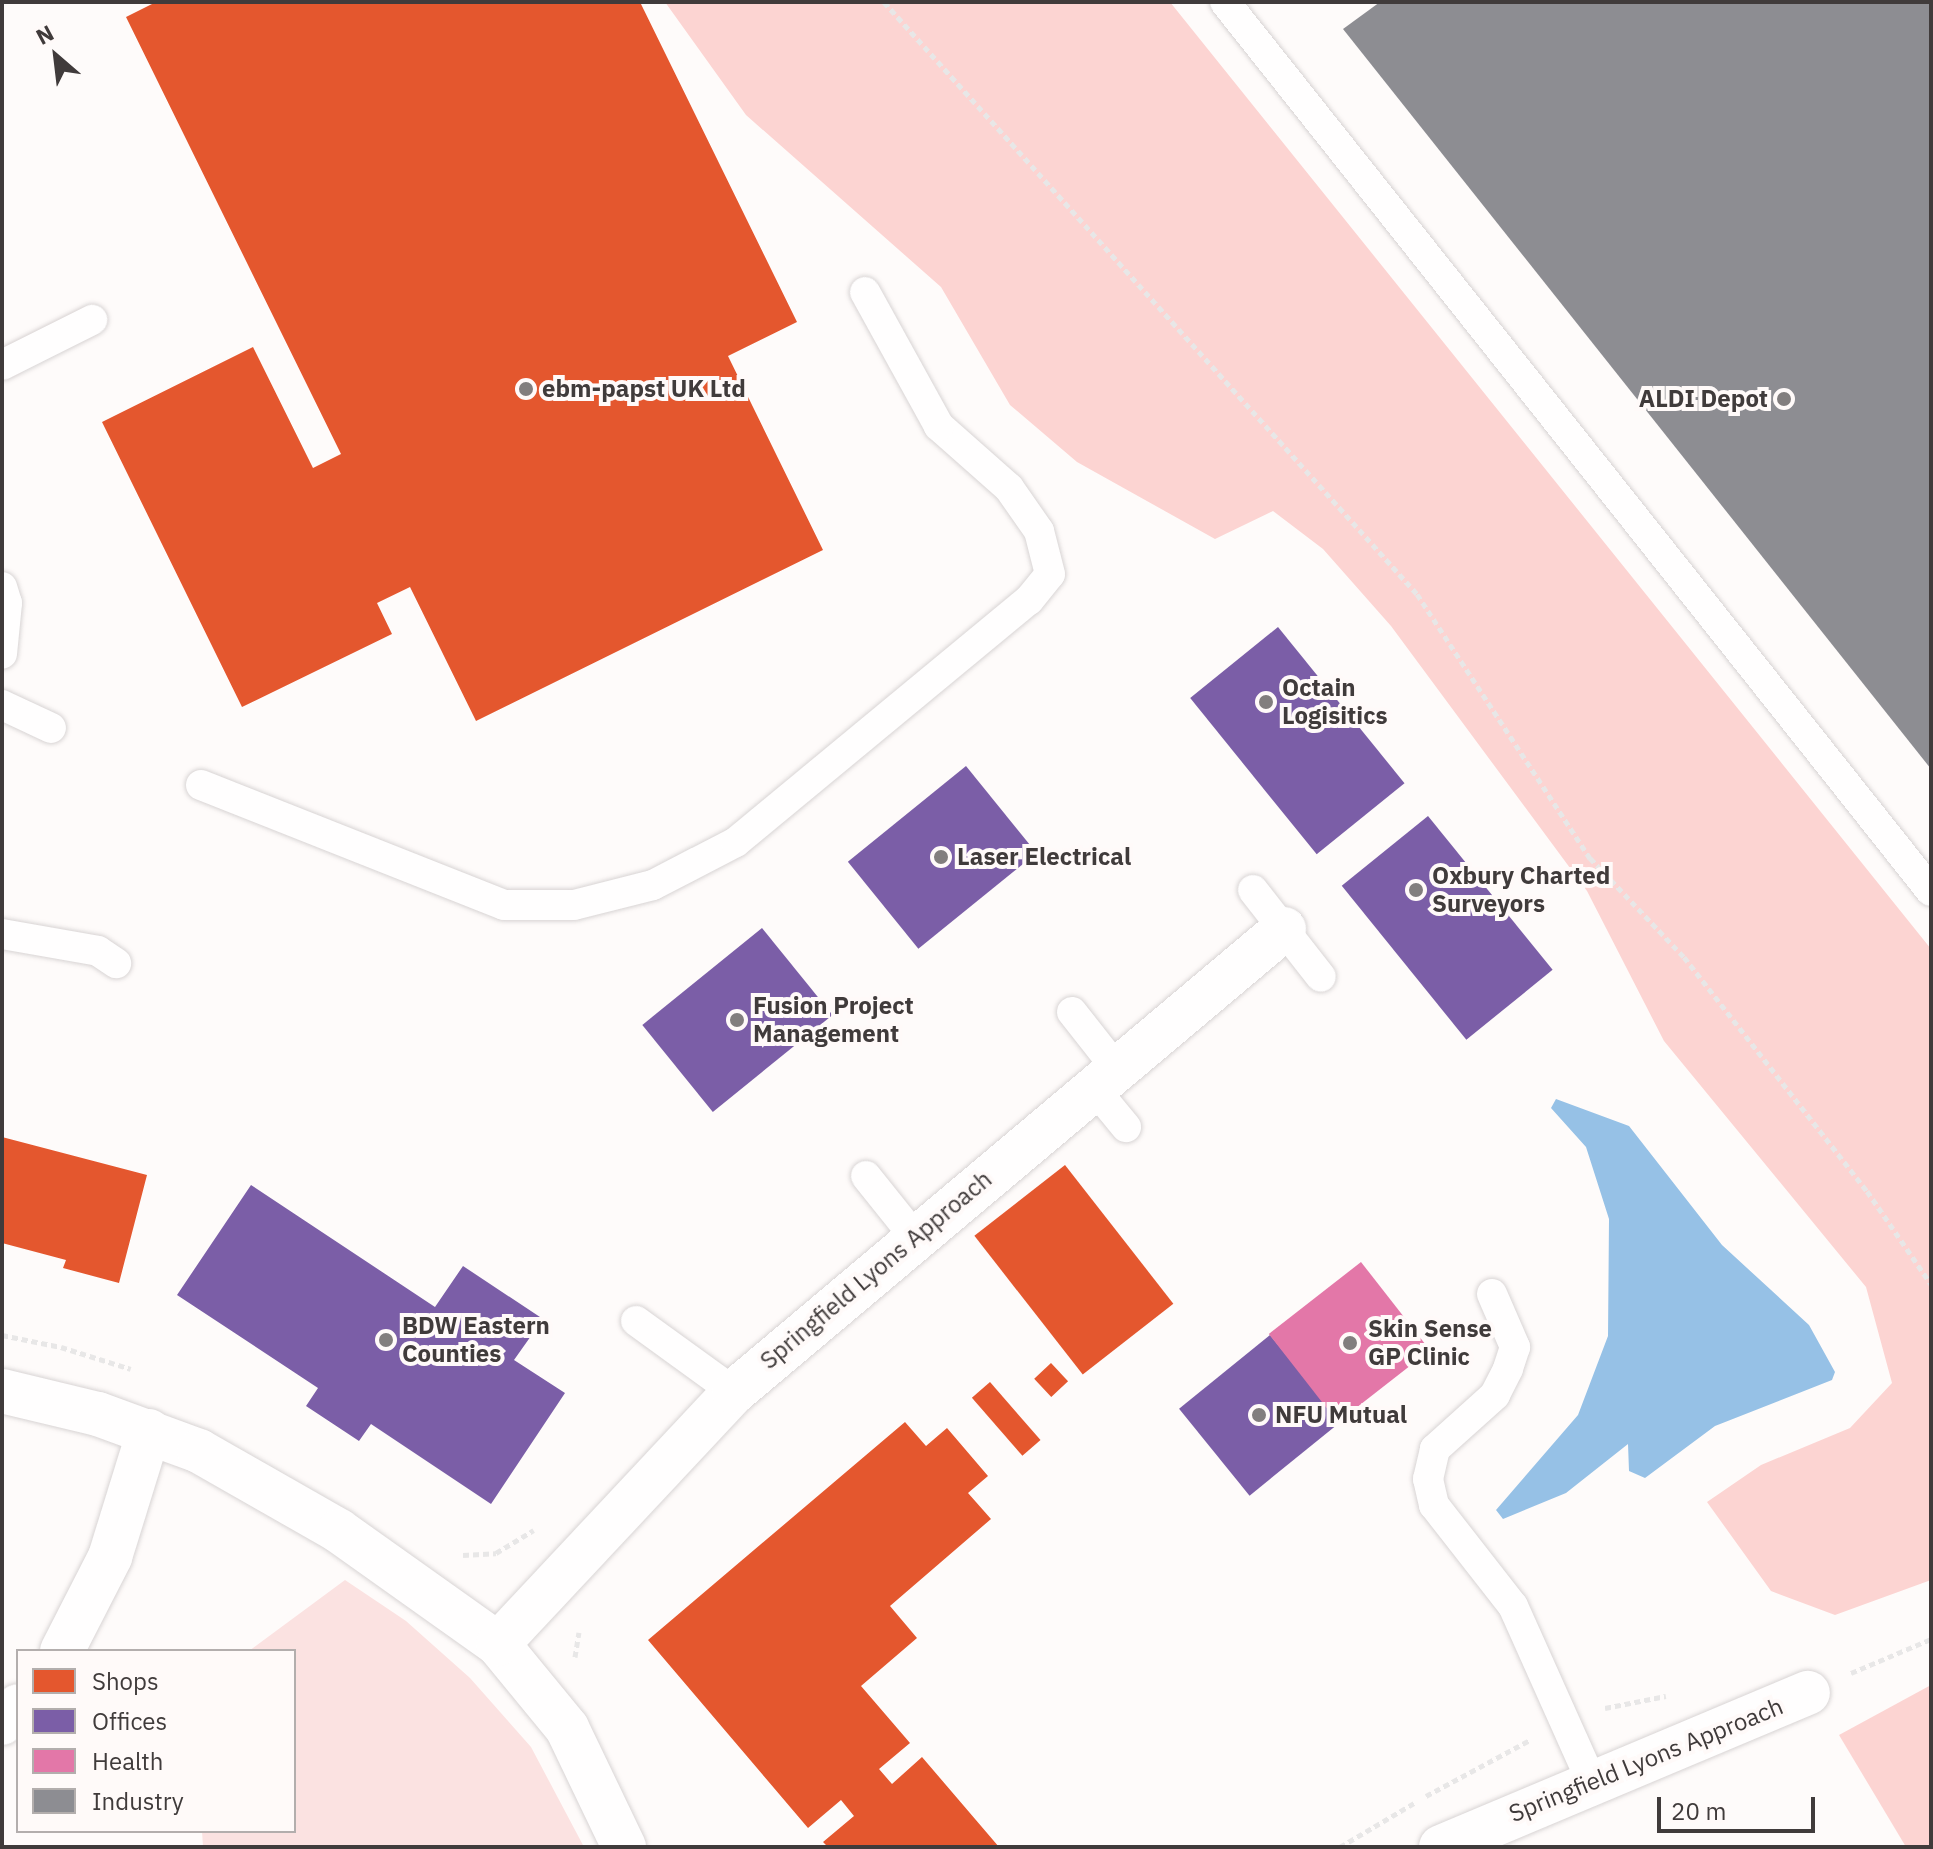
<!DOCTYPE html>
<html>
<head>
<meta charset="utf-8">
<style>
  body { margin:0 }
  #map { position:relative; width:1933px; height:1849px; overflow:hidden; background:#fefbfa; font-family:"IBM Plex Sans",sans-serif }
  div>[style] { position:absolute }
  .green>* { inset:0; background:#fbe2e1 }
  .forest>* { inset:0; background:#fcd4d2 }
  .water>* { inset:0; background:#96c1e6 }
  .shops>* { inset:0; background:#e4572e; transform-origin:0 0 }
  .offices>* { inset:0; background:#7b5ea7; transform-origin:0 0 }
  .health>* { inset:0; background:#e377a8; transform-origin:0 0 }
  .industry>* { inset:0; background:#8d8d92 }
  .path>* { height:5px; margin-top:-2.5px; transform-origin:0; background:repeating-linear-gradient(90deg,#e8e7e7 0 6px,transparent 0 10px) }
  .roads { filter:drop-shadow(0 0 2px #d8d4d4) drop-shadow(0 0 2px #d8d4d4) }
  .lane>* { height:30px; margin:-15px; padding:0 15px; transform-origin:15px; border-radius:15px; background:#fffefe }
  .street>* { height:44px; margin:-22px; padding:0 22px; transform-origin:22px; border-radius:22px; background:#fffefe }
  .dots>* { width:22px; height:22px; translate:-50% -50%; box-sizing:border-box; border:4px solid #fffaf9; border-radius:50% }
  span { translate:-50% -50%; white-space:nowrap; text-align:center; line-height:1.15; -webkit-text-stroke:8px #fffaf9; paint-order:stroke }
  .poi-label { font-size:24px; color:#403b3b; font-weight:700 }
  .left { translate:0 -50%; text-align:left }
  .right { translate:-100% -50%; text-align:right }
  .street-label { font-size:24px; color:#403b3b }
  .frame { position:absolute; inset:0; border:4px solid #403b3b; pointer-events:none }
  .legend { position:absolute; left:16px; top:1649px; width:280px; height:184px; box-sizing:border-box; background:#fffaf9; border:2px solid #b3aead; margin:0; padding:10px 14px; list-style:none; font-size:24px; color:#403b3b }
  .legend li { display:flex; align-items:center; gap:16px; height:40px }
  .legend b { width:40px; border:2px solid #b3aead }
  .north { position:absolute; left:16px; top:16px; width:80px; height:80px; -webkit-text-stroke:6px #fffaf9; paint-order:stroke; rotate:332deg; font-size:22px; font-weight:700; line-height:32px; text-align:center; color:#403b3b }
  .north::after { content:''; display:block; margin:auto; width:28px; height:36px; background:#403b3b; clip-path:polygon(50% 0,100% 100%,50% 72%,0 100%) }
  .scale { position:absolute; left:1657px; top:1797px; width:158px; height:36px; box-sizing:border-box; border:4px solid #403b3b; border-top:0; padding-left:10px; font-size:24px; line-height:28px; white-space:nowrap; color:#403b3b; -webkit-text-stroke:6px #fffaf9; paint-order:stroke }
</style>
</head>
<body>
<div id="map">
  <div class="green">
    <i style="clip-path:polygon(345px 1580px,406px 1621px,470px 1678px,531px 1747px,584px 1847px,203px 1847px,202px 1831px,294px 1831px,294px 1651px,249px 1651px)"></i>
  </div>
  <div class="forest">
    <i style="clip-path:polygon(665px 2px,1170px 2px,1931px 949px,1931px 1580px,1835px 1615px,1771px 1591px,1707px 1502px,1761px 1465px,1850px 1428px,1892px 1383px,1866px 1287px,1664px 1041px,1587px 891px,1391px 626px,1323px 549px,1273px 511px,1215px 539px,1077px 462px,1010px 405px,941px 287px,746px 115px)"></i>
    <i style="clip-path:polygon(1931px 1685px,1931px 1847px,1906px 1847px,1839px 1735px)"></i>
  </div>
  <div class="water">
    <i style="clip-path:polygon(1556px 1099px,1629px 1126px,1722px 1245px,1809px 1325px,1835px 1372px,1832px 1380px,1715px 1426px,1645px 1478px,1629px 1471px,1628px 1444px,1566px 1493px,1503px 1519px,1496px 1510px,1578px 1415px,1608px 1336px,1609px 1219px,1586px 1147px,1551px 1108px)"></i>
  </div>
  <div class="shops">
    <i style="clip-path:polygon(156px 2px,640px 2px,797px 322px,728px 356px,823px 550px,476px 721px,410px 587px,377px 603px,392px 634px,242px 707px,102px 422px,253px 347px,313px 468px,341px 454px,126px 17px)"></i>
    <i style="clip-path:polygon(2px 1137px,147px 1175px,119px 1283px,63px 1268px,66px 1260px,2px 1243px)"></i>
    <i style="left:1065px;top:1165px;width:176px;height:115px;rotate:52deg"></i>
    <i style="left:1051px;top:1363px;width:25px;height:23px;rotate:47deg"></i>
    <i style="left:990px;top:1382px;width:77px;height:24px;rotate:49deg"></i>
    <i style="clip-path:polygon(905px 1422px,926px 1446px,947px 1428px,988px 1476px,968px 1493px,991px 1519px,890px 1606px,917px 1638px,861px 1686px,910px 1743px,879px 1769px,892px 1784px,922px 1757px,999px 1847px,828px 1847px,823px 1842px,854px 1816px,841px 1800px,808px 1828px,648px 1640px)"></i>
  </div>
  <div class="offices">
    <i style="left:1278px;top:627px;width:201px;height:113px;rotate:51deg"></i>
    <i style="left:966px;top:766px;width:112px;height:152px;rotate:51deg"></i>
    <i style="left:1428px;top:816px;width:198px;height:111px;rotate:51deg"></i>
    <i style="left:762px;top:928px;width:112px;height:154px;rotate:51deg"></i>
    <i style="clip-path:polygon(251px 1185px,435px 1307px,463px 1266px,543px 1319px,514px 1360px,565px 1393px,491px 1504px,371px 1424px,359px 1441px,306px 1406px,318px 1388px,177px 1295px)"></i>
    <i style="left:1270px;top:1335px;width:112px;height:117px;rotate:51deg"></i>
  </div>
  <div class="health">
    <i style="left:1361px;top:1262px;width:112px;height:117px;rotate:52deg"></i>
  </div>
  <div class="industry">
    <i style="clip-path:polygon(1380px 2px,1931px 2px,1931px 769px,1343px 29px)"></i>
  </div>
  <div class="path">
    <i style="left:884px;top:2px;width:797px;rotate:48deg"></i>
    <i style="left:1417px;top:594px;width:316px;rotate:56.8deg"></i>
    <i style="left:1590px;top:858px;width:137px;rotate:46.5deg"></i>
    <i style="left:1684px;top:957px;width:297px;rotate:52deg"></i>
    <i style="left:1867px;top:1191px;width:113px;rotate:55.5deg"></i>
    <i style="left:2px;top:1335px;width:60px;rotate:11.5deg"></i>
    <i style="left:61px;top:1347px;width:73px;rotate:17.4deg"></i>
    <i style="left:463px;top:1555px;width:33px;rotate:-3deg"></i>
    <i style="left:496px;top:1553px;width:44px;rotate:-31.2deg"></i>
    <i style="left:575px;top:1657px;width:25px;rotate:-81deg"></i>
    <i style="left:1851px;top:1673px;width:87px;rotate:-23deg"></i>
    <i style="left:1605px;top:1708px;width:62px;rotate:-11.1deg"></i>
    <i style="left:1426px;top:1796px;width:118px;rotate:-28.3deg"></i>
    <i style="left:1340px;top:1847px;width:86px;rotate:-30.7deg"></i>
  </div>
  <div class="roads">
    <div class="lane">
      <i style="left:1225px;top:2px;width:1135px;rotate:51.55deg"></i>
      <i style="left:2px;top:365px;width:101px;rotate:-26.6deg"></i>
      <i style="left:2px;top:587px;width:17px;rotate:73deg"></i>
      <i style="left:7px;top:603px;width:51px;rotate:95.6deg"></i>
      <i style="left:2px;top:705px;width:54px;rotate:25.1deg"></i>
      <i style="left:201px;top:785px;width:326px;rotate:21.6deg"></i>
      <i style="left:504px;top:905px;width:70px"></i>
      <i style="left:574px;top:905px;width:81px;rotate:-14.2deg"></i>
      <i style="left:653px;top:885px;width:93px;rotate:-27.4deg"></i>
      <i style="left:736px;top:842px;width:380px;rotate:-39.6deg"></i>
      <i style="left:1029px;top:600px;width:33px;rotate:-51deg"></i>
      <i style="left:1050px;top:574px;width:44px;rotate:-104.3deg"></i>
      <i style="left:1039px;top:531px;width:52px;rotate:-124.9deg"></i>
      <i style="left:1009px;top:488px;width:94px;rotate:-138.5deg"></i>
      <i style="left:939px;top:426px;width:153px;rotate:-118.9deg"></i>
      <i style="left:1253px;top:890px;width:110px;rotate:52deg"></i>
      <i style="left:2px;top:934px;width:97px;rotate:10deg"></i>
      <i style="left:98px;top:951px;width:22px;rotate:34deg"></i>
      <i style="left:1072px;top:1012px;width:71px;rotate:51.8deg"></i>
      <i style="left:1093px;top:1087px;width:52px;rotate:50.5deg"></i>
      <i style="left:866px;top:1176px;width:77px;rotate:51.3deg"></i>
      <i style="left:1492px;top:1294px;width:58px;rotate:66.5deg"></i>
      <i style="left:1515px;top:1347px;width:23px;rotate:108deg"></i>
      <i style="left:1508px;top:1369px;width:29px;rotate:117deg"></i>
      <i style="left:1495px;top:1395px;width:81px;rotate:138deg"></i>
      <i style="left:1435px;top:1449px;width:31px;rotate:103deg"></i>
      <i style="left:1428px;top:1479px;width:27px;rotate:77deg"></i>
      <i style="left:1434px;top:1505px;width:128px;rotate:52deg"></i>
      <i style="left:1513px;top:1606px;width:191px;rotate:65.9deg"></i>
      <i style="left:636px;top:1321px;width:121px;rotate:35.9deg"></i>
    </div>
    <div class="street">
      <i style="left:2px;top:1391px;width:99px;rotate:13.5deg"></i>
      <i style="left:98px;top:1414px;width:108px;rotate:20.1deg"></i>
      <i style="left:199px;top:1451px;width:161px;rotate:29.7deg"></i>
      <i style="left:339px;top:1531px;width:195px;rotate:35.4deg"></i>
      <i style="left:498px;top:1644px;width:109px;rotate:50.6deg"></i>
      <i style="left:567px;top:1728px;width:132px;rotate:64.4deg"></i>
      <i style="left:498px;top:1644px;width:345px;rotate:-46.9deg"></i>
      <i style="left:734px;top:1392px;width:719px;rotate:-40.09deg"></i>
      <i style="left:62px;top:1651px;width:106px;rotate:-62.9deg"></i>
      <i style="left:110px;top:1557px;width:132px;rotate:-72.8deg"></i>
      <i style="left:2px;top:1723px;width:23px;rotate:-47deg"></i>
      <i style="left:1441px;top:1847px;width:398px;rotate:-22.8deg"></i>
    </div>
  </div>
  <div class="dots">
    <i style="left:526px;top:389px;background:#827e7e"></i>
    <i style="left:1784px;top:399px;background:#827e7e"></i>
    <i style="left:1266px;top:702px;background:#827e7e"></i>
    <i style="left:941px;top:857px;background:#827e7e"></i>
    <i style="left:1416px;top:890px;background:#827e7e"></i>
    <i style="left:737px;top:1020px;background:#827e7e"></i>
    <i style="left:386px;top:1340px;background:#827e7e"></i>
    <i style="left:1350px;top:1343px;background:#827e7e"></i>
    <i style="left:1259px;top:1415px;background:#827e7e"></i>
  </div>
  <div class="poi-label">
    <span class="left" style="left:542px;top:389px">ebm-papst UK Ltd</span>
    <span class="right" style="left:1768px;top:399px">ALDI Depot</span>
    <span class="left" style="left:1282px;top:702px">Octain<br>Logisitics</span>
    <span class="left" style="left:957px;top:857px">Laser Electrical</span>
    <span class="left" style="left:1432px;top:890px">Oxbury Charted<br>Surveyors</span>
    <span class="left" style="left:753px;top:1020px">Fusion Project<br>Management</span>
    <span class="left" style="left:402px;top:1340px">BDW Eastern<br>Counties</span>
    <span class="left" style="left:1368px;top:1343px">Skin Sense<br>GP Clinic</span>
    <span class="left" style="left:1275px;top:1415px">NFU Mutual</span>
  </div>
  <div class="street-label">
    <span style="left:876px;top:1270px;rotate:-40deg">Springfield Lyons Approach</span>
    <span style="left:1646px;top:1760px;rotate:-22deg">Springfield Lyons Approach</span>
  </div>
  <div class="frame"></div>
  <ul class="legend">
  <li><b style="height:22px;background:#e4572e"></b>Shops</li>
  <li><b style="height:22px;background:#7b5ea7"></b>Offices</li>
  <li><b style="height:22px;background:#e377a8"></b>Health</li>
  <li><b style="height:22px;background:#8d8d92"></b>Industry</li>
  </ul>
  <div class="north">N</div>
  <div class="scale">20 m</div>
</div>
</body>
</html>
